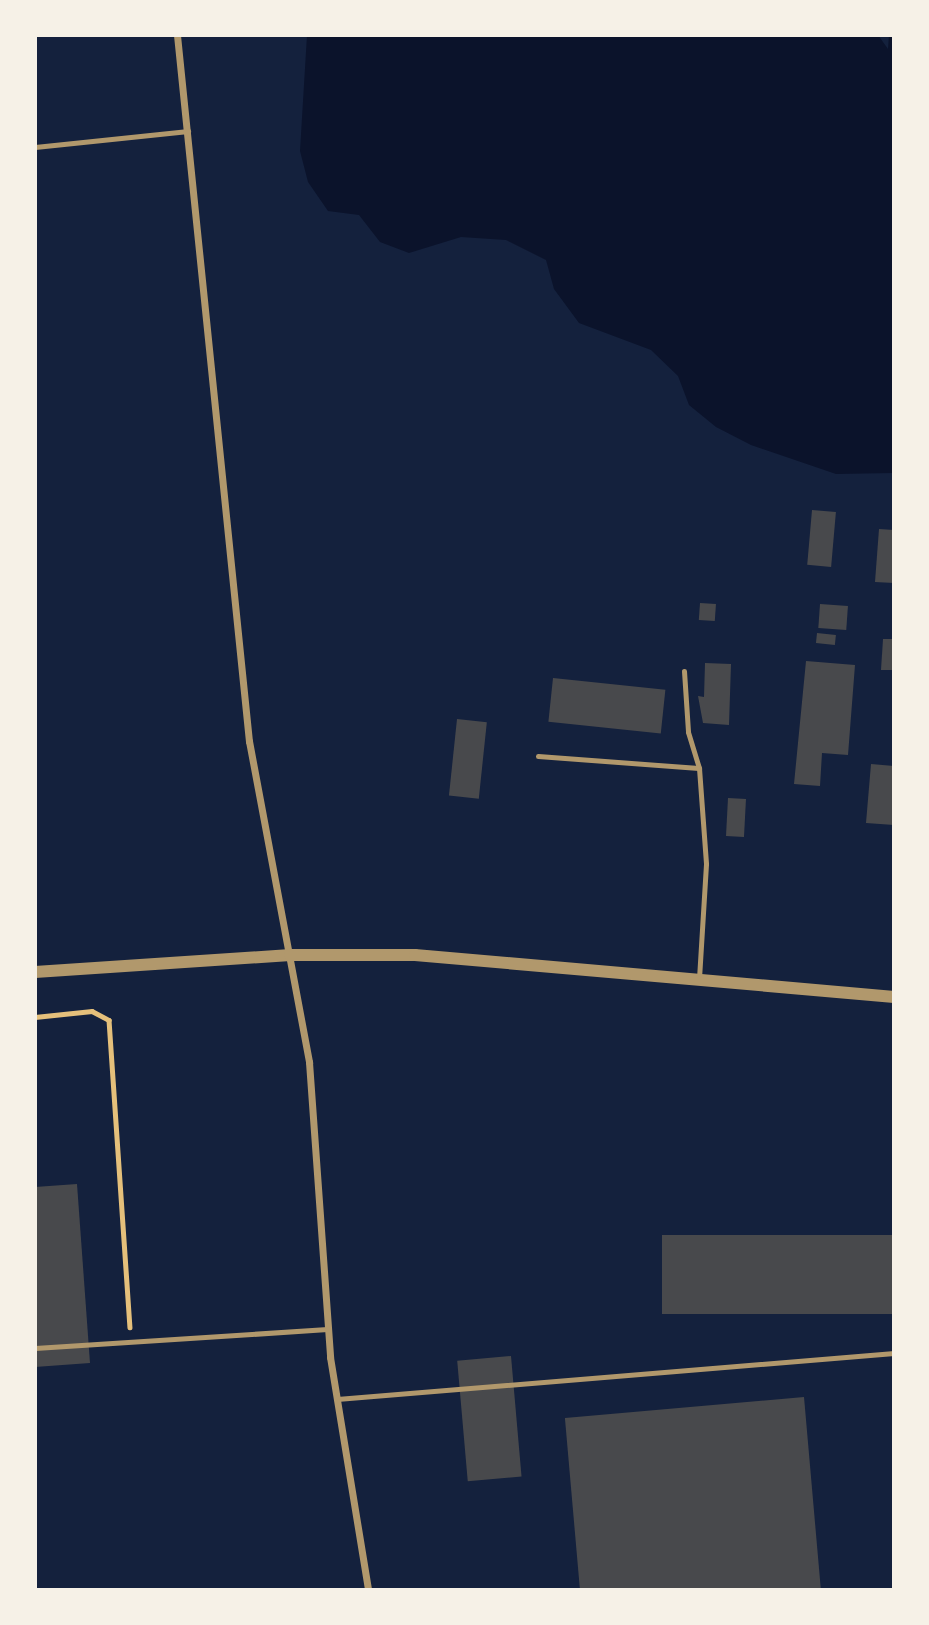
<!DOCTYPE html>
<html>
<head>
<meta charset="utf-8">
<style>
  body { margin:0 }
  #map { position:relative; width:929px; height:1625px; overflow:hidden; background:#14213d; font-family:Commissioner,sans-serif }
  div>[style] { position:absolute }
  .water>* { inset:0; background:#0b132b }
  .building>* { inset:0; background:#48494c; transform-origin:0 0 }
  .path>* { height:4.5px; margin:-2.25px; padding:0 2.25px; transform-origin:2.25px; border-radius:2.25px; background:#e5c07b }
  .service>* { height:5px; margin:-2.5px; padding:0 2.5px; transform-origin:2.5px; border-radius:2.5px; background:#b1986c }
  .minor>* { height:7px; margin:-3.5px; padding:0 3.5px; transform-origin:3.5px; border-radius:3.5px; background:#b1986c }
  .tertiary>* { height:12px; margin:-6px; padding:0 6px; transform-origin:6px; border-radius:6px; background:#b1986c }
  span { translate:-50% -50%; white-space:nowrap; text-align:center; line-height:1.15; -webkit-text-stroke:6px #f6f1e7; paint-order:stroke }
  .frame { position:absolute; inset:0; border:37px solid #f6f1e7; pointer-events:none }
</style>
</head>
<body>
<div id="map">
  <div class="water">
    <i style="clip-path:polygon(307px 35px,878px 35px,888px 49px,889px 35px,894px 35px,894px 473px,836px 474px,751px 445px,716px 427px,689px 405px,678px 376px,651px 350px,579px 323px,554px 289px,546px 260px,506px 240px,461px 237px,409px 253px,380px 242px,359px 215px,328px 211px,308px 182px,300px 151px)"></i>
  </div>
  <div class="building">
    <i style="left:812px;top:510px;width:24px;height:55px;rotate:5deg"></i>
    <i style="clip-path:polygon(879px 529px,894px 530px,894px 583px,875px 582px)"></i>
    <i style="left:700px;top:603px;width:16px;height:17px;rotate:4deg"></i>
    <i style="left:820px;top:604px;width:28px;height:24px;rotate:4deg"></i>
    <i style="left:817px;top:633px;width:19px;height:10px;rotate:6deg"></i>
    <i style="clip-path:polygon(883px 639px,894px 639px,894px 670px,881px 670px)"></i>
    <i style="clip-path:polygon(806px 661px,855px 665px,848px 755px,822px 753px,820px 786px,794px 784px)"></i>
    <i style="clip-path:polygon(705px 663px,731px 664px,729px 725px,703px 723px,698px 696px,704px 697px)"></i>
    <i style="left:553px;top:678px;width:113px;height:44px;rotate:6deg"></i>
    <i style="left:457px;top:719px;width:30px;height:77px;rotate:6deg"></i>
    <i style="clip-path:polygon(871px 764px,894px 766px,894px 825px,866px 823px)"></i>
    <i style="left:728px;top:798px;width:18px;height:38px;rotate:3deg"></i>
    <i style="clip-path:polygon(77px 1184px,90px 1363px,35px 1367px,35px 1187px)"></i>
    <i style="left:894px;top:1235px;width:79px;height:232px;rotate:90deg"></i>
    <i style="left:511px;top:1356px;width:121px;height:54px;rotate:85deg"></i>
    <i style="left:804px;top:1397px;width:194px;height:240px;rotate:85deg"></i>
  </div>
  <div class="path">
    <i style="left:35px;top:1017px;width:57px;rotate:-6deg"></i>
    <i style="left:92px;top:1011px;width:19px;rotate:28deg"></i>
    <i style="left:109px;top:1020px;width:308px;rotate:86.1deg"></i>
  </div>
  <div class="service">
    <i style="left:35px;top:147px;width:154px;rotate:-6deg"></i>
    <i style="left:684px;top:671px;width:61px;rotate:86.2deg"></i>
    <i style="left:688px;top:732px;width:38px;rotate:73deg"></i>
    <i style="left:538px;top:756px;width:161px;rotate:4.3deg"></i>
    <i style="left:699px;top:768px;width:96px;rotate:85.8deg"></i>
    <i style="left:706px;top:864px;width:116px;rotate:93.5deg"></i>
    <i style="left:35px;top:1348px;width:293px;rotate:-3.7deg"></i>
    <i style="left:337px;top:1399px;width:559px;rotate:-4.72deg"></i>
  </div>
  <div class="minor">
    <i style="left:177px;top:35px;width:710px;rotate:84.18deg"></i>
    <i style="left:249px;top:741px;width:327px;rotate:79.4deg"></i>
    <i style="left:309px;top:1062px;width:296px;rotate:85.9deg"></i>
    <i style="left:330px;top:1357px;width:236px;rotate:80.7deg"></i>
  </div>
  <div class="tertiary">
    <i style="left:35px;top:972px;width:256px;rotate:-3.8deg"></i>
    <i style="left:290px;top:955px;width:125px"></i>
    <i style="left:415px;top:955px;width:481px;rotate:5deg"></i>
  </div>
  <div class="frame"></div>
</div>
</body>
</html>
